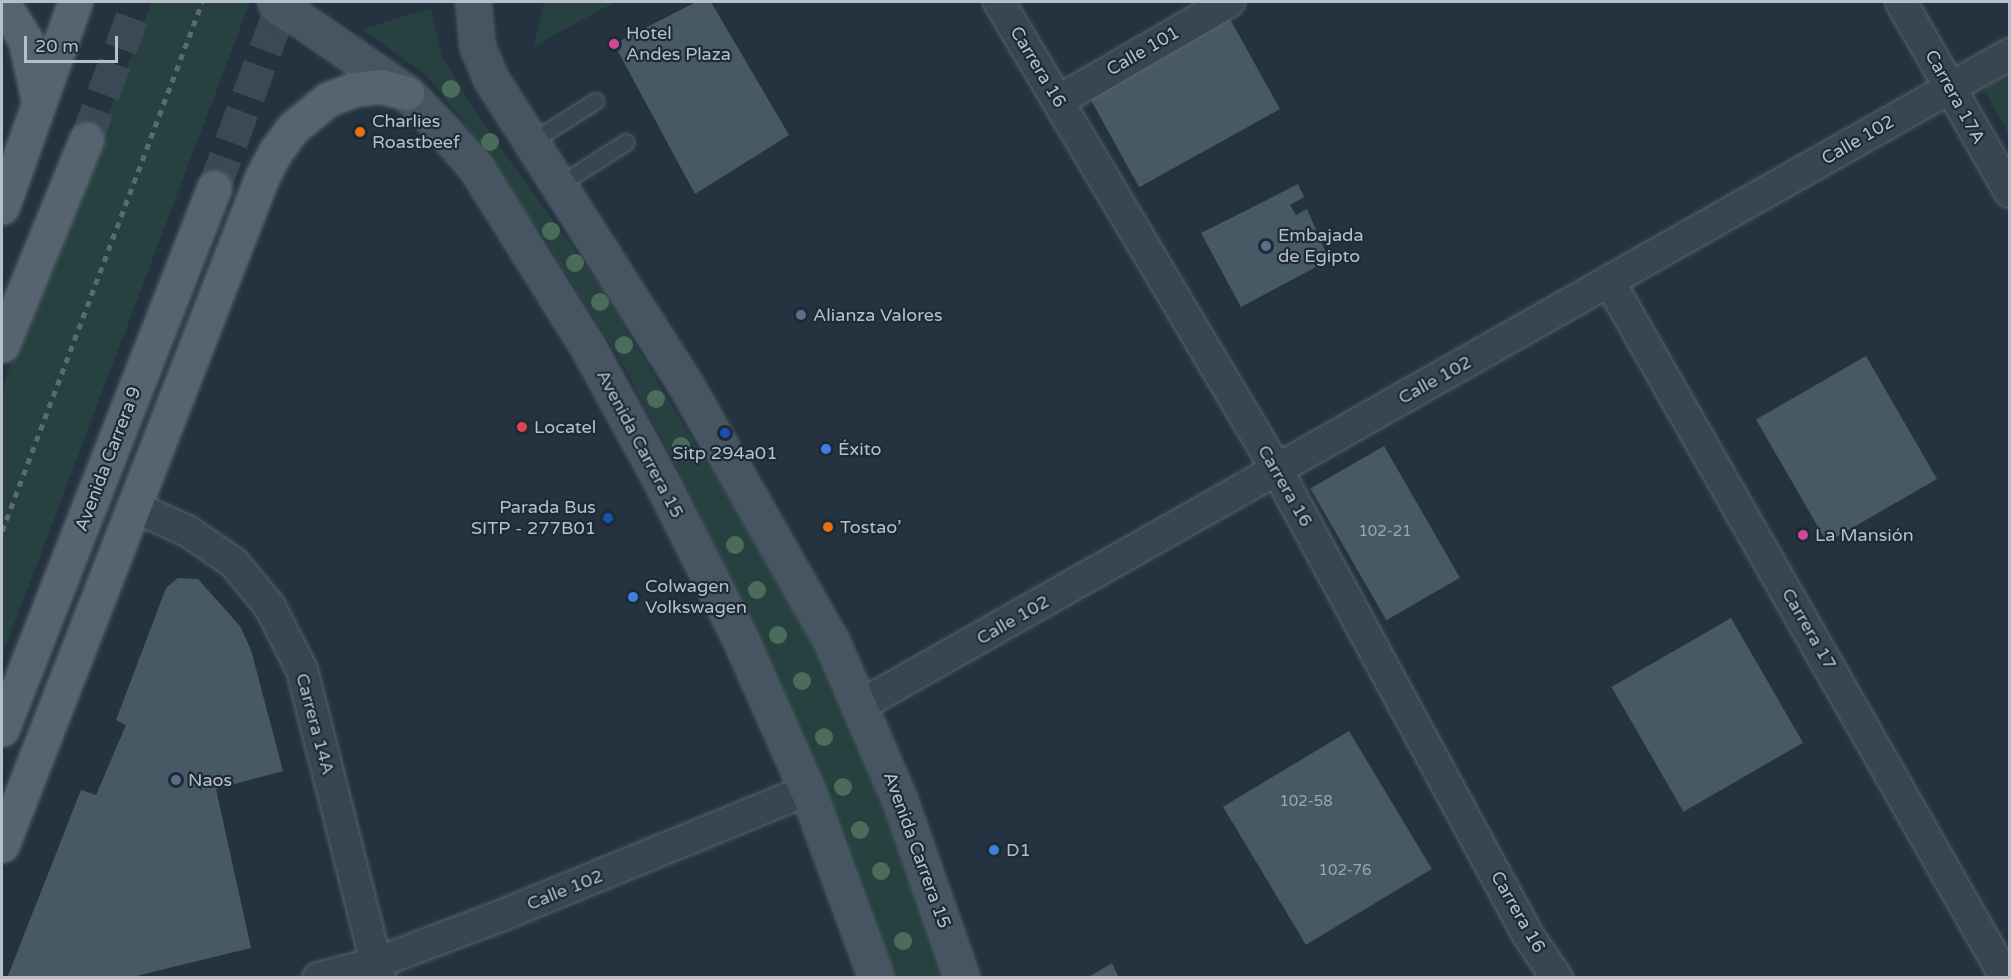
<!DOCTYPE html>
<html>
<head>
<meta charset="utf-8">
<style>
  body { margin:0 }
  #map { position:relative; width:2011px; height:979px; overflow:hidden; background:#253340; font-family:"Varela Round",sans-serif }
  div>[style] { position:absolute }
  .green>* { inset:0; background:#274140 }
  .building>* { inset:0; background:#485966; transform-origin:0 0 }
  .primary-tunnel>* { height:33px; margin-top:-16.5px; transform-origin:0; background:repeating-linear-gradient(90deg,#3b4855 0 33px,transparent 0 49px) }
  .roads { filter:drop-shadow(0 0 2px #57636d) drop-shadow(0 0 2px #57636d) }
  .service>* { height:15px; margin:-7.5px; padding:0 7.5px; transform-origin:7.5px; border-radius:7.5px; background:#39454f }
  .minor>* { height:30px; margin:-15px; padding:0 15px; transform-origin:15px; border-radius:15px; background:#39454f }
  .secondary>* { height:33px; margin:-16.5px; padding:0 16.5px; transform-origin:16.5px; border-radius:16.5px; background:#475462 }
  .primary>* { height:33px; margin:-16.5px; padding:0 16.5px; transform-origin:16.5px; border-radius:16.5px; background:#57646f }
  .rail>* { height:4.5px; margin-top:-2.25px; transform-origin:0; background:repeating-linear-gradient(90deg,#5b6976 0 6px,transparent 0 12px) }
  .trees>* { width:18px; height:18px; margin:-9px; border-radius:50%; background:#4c6c5b }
  .dots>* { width:16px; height:16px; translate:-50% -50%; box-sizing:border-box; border:3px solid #1e2a35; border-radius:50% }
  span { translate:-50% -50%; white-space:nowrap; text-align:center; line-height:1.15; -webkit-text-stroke:4.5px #1e2a35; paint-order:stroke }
  .number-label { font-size:15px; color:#9aa6b1 }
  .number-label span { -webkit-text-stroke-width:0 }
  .poi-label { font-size:18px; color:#b5c0ca }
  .left { translate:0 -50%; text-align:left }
  .right { translate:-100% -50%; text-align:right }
  .street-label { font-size:18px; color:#b5c0ca }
  .frame { position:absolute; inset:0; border:3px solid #b5c0ca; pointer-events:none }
  .scale { position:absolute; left:24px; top:36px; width:94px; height:27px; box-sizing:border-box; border:3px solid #b5c0ca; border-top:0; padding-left:8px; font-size:18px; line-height:21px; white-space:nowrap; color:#b5c0ca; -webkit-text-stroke:4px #1e2a35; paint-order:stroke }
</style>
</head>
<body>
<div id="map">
  <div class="green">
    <i style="clip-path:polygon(152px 2px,250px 2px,2px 656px,2px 388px)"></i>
    <i style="clip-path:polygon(544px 2px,615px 2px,534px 46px)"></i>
    <i style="clip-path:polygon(431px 8px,442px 58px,486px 127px,598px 283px,736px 511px,837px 687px,945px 977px,895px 977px,773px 671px,684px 480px,620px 359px,545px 240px,460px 117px,427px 76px,363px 29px)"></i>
    <i style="clip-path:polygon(2009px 73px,2009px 134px,1983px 88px)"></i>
  </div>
  <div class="building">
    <i style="clip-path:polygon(696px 2px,711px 2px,789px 135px,695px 194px,614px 44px)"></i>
    <i style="left:1230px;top:19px;width:103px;height:161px;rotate:61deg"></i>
    <i style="clip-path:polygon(1298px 184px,1304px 197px,1290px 205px,1296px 215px,1307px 209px,1329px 260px,1241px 307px,1201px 233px)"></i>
    <i style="left:1866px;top:356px;width:142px;height:127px;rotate:60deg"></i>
    <i style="left:1384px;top:446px;width:152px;height:85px;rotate:60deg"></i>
    <i style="clip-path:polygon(178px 578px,198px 579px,240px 626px,251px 650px,283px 771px,216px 789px,251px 948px,128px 978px,7px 978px,81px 790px,96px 795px,126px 725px,116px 720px,166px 588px)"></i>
    <i style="left:1731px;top:618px;width:144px;height:138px;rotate:60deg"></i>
    <i style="left:1349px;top:731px;width:161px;height:147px;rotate:59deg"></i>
    <i style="clip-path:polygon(1112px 963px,1119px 978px,1087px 978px)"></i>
  </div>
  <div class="primary-tunnel">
    <i style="left:86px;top:140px;width:147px;rotate:-69.4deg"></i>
    <i style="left:214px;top:188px;width:198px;rotate:-69.6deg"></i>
  </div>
  <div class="roads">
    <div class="service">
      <i style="left:532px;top:141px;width:75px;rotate:-32.4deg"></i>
      <i style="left:560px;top:184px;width:78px;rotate:-32.5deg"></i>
    </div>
    <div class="minor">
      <i style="left:999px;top:2px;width:544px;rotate:59.29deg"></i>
      <i style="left:1277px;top:470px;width:528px;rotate:61.64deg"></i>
      <i style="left:1528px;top:935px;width:52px;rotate:56deg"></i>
      <i style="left:1901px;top:2px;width:219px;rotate:60.2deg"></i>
      <i style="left:1058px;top:101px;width:198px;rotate:-30.1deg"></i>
      <i style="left:1609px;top:281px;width:802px;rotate:60.33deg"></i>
      <i style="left:135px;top:507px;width:60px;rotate:24.8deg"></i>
      <i style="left:189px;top:532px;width:55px;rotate:34.6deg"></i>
      <i style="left:234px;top:563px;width:57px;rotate:50.7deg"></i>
      <i style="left:270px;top:607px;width:71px;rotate:63.1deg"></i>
      <i style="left:302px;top:670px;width:318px;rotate:75.8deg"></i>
      <i style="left:861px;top:705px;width:1321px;rotate:-29.54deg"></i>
      <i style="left:318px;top:978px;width:60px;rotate:-14.5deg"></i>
      <i style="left:376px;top:963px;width:130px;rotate:-20.7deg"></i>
      <i style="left:498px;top:917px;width:334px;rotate:-22.3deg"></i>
    </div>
    <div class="secondary">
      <i style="left:275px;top:2px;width:160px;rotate:34.6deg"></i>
      <i style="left:407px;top:93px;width:49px;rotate:45.8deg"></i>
      <i style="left:441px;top:128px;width:53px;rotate:48.8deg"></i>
      <i style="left:476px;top:168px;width:208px;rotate:58deg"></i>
      <i style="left:586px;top:344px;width:158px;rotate:61.3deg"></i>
      <i style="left:662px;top:483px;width:174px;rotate:63.4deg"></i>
      <i style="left:740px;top:639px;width:165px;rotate:66.1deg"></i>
      <i style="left:807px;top:790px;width:200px;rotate:69.8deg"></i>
      <i style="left:473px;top:2px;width:44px;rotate:84.8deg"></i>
      <i style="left:477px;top:46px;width:36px;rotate:67deg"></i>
      <i style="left:491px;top:79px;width:357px;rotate:57.5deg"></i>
      <i style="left:683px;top:380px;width:301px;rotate:60.4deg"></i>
      <i style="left:832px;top:642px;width:170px;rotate:66.8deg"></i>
      <i style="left:899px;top:798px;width:191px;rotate:70.7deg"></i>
    </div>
    <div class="primary">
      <i style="left:2px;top:2px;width:44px;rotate:58.1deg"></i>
      <i style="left:25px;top:39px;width:65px;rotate:77.5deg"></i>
      <i style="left:2px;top:207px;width:218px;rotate:-70.4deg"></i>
      <i style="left:2px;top:345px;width:222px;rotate:-67.7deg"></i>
      <i style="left:2px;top:729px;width:581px;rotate:-68.6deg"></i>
      <i style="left:2px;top:845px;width:717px;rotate:-68.73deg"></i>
      <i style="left:262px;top:177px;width:30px;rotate:-62deg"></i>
      <i style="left:276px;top:151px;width:29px;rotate:-54deg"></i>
      <i style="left:293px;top:128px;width:45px;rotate:-39.6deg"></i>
      <i style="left:328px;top:99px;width:29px;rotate:-20deg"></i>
      <i style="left:355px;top:89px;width:26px;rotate:-7deg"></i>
      <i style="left:381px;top:86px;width:27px;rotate:15deg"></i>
    </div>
  </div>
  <div class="rail">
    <i style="left:2px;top:531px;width:566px;rotate:-69.29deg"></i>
  </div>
  <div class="trees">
    <i style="left:451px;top:89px"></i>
    <i style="left:490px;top:142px"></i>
    <i style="left:551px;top:231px"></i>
    <i style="left:575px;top:263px"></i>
    <i style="left:600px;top:302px"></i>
    <i style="left:624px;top:345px"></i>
    <i style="left:656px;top:399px"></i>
    <i style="left:681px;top:446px"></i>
    <i style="left:735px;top:545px"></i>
    <i style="left:757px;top:590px"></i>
    <i style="left:778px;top:635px"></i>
    <i style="left:802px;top:681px"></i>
    <i style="left:824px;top:737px"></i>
    <i style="left:843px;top:787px"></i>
    <i style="left:860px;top:830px"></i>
    <i style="left:881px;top:871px"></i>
    <i style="left:903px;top:941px"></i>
  </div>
  <div class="dots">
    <i style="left:614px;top:44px;background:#d1479c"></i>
    <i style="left:360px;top:132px;background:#e8710a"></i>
    <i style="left:1266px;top:246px;background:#5c6f8a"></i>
    <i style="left:801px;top:315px;background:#5c6f8a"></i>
    <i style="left:522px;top:427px;background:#e0444e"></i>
    <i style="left:725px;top:433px;background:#1a4fb4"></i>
    <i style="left:826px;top:449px;background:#3f7fe0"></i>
    <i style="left:608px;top:518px;background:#1a4fb4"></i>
    <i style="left:828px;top:527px;background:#e8710a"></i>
    <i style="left:1803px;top:535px;background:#d1479c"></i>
    <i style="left:633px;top:597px;background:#3f7fe0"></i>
    <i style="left:176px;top:780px;background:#5c6f8a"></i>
    <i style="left:994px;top:850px;background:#3f7fe0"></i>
  </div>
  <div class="number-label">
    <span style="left:1385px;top:532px">102-21</span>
    <span style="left:1306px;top:802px">102-58</span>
    <span style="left:1345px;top:871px">102-76</span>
  </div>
  <div class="poi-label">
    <span class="left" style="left:626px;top:44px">Hotel<br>Andes Plaza</span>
    <span class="left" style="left:372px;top:132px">Charlies<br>Roastbeef</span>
    <span class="left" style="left:1278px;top:246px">Embajada<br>de Egipto</span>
    <span class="left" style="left:813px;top:315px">Alianza Valores</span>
    <span class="left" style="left:534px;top:427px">Locatel</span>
    <span class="left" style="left:838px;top:449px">Éxito</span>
    <span style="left:725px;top:453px">Sitp 294a01</span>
    <span class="right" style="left:596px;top:518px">Parada Bus<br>SITP - 277B01</span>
    <span class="left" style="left:840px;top:527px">Tostao’</span>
    <span class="left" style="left:1815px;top:535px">La Mansión</span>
    <span class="left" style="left:645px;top:597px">Colwagen<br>Volkswagen</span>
    <span class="left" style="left:188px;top:780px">Naos</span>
    <span class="left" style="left:1006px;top:850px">D1</span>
  </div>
  <div class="street-label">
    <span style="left:1143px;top:51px;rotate:-30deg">Calle 101</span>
    <span style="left:1038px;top:67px;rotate:59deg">Carrera 16</span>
    <span style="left:1955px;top:97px;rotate:61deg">Carrera 17A</span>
    <span style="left:1858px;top:140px;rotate:-30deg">Calle 102</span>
    <span style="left:1435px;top:380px;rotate:-29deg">Calle 102</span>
    <span style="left:640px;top:444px;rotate:62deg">Avenida Carrera 15</span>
    <span style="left:108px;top:459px;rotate:-69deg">Avenida Carrera 9</span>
    <span style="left:1285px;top:486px;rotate:60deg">Carrera 16</span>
    <span style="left:1013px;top:620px;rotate:-30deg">Calle 102</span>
    <span style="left:1809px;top:629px;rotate:60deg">Carrera 17</span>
    <span style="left:315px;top:724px;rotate:75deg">Carrera 14A</span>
    <span style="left:917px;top:850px;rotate:70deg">Avenida Carrera 15</span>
    <span style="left:565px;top:890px;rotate:-22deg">Calle 102</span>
    <span style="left:1518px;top:912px;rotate:60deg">Carrera 16</span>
  </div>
  <div class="frame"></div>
  <div class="scale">20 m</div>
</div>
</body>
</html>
